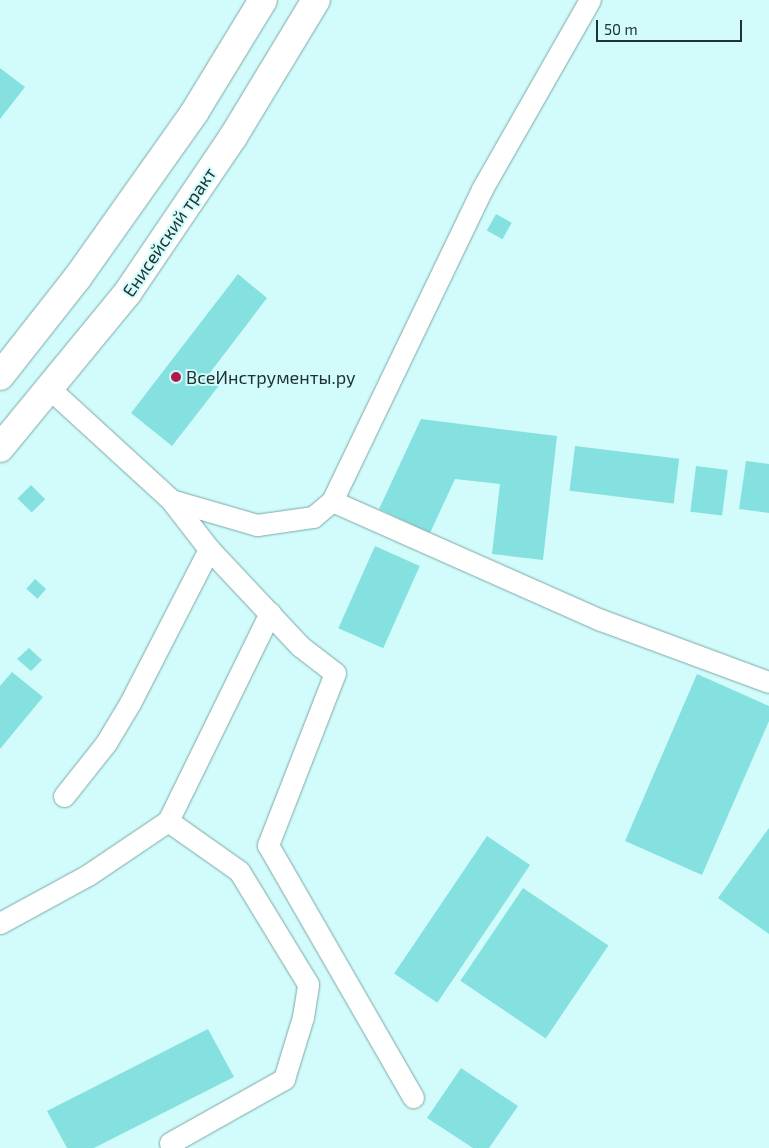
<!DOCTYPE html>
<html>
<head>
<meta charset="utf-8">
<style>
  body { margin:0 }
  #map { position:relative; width:769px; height:1148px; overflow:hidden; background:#d1fcfb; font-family:"Exo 2",sans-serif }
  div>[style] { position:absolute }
  .building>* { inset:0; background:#85e1df; transform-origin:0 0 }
  .roads { filter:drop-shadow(0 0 1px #7ea7a6) drop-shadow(0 0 1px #7ea7a6) }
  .minor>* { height:21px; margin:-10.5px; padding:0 10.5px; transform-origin:10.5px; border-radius:10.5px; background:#fff }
  .major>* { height:28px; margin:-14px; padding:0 14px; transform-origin:14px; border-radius:14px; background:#fff }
  .dots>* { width:14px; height:14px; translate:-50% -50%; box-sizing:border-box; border:2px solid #d1fcfb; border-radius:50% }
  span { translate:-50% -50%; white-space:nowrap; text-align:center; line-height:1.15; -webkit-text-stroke:4px #d1fcfb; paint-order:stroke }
  .street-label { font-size:18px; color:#213232 }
  .poi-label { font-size:18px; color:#213232 }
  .left { translate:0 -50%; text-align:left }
  .scale { position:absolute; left:596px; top:20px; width:146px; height:22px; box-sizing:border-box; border:2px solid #213232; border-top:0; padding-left:6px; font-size:15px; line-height:18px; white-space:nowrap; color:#213232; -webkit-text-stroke:4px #d1fcfb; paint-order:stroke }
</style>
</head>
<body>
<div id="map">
  <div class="building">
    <i style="clip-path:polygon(0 68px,25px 87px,0 119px)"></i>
    <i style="left:496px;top:214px;width:18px;height:19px;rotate:29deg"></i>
    <i style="clip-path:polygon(238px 274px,267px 298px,209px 374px,221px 383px,172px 446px,131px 413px)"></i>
    <i style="clip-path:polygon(421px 419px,557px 436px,543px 560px,492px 554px,500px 484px,455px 479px,430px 533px,379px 509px)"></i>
    <i style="left:575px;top:446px;width:105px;height:45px;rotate:7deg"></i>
    <i style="clip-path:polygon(746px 461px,769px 464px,769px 513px,739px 509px)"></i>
    <i style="left:696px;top:466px;width:32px;height:46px;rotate:7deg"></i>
    <i style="left:31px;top:485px;width:20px;height:19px;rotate:45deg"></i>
    <i style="left:375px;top:546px;width:49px;height:90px;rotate:24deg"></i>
    <i style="left:35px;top:579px;width:15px;height:13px;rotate:42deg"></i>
    <i style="clip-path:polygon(29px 648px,42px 660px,31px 671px,17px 659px)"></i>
    <i style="clip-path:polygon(12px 672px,43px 697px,0 749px,0 686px)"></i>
    <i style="clip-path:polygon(697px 674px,769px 706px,769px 721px,702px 875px,625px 841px)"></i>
    <i style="clip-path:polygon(769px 828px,769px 934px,718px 898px)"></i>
    <i style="left:487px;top:836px;width:52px;height:166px;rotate:34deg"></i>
    <i style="left:523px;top:888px;width:103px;height:112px;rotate:34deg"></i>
    <i style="clip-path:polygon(208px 1029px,234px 1077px,94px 1148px,67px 1148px,47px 1111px)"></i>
    <i style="clip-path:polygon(461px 1068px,518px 1106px,489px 1148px,473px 1148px,427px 1118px)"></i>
  </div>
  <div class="roads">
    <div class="minor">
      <i style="left:50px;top:389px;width:164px;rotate:42.5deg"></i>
      <i style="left:171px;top:500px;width:62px;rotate:52.2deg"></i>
      <i style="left:209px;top:549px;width:133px;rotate:46.8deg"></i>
      <i style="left:300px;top:646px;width:44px;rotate:37.6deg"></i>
      <i style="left:335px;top:673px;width:185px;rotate:111.3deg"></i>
      <i style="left:268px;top:845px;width:291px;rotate:60.1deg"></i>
      <i style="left:171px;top:500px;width:90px;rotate:16.2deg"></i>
      <i style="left:257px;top:525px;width:57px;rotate:-8.1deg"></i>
      <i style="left:313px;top:517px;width:25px;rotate:-40deg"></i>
      <i style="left:332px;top:501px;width:346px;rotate:-64.3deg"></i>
      <i style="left:482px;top:189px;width:218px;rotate:-60.3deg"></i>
      <i style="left:332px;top:501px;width:294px;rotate:23.9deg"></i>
      <i style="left:601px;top:620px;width:179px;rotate:20.3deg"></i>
      <i style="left:64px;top:796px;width:68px;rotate:-51.6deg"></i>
      <i style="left:106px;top:743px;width:47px;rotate:-59deg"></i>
      <i style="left:130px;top:703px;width:173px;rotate:-62.8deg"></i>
      <i style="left:0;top:923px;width:100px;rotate:-28.6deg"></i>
      <i style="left:88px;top:875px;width:97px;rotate:-34deg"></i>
      <i style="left:170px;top:1143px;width:131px;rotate:-29.3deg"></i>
      <i style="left:284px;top:1079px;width:65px;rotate:-73deg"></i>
      <i style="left:303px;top:1017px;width:33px;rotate:-81deg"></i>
      <i style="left:308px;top:984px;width:132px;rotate:-121.4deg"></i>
      <i style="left:239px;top:871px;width:87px;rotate:-144.8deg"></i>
      <i style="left:168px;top:821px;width:232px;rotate:-63.9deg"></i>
    </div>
    <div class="major">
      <i style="left:0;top:376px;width:126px;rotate:-51.8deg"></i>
      <i style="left:78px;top:277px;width:201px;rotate:-54.7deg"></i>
      <i style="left:194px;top:113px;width:132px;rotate:-58.6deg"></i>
      <i style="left:0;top:448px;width:202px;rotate:-50.6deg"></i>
      <i style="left:128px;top:292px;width:187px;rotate:-55.9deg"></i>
      <i style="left:233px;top:137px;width:160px;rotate:-58.8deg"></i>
    </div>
  </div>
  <div class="dots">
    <i style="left:176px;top:377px;background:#ae1c4c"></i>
  </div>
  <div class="street-label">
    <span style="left:169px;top:232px;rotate:-56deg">Енисейский тракт</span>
  </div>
  <div class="poi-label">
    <span class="left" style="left:186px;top:377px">ВсеИнструменты.ру</span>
  </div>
  <div class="scale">50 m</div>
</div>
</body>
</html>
